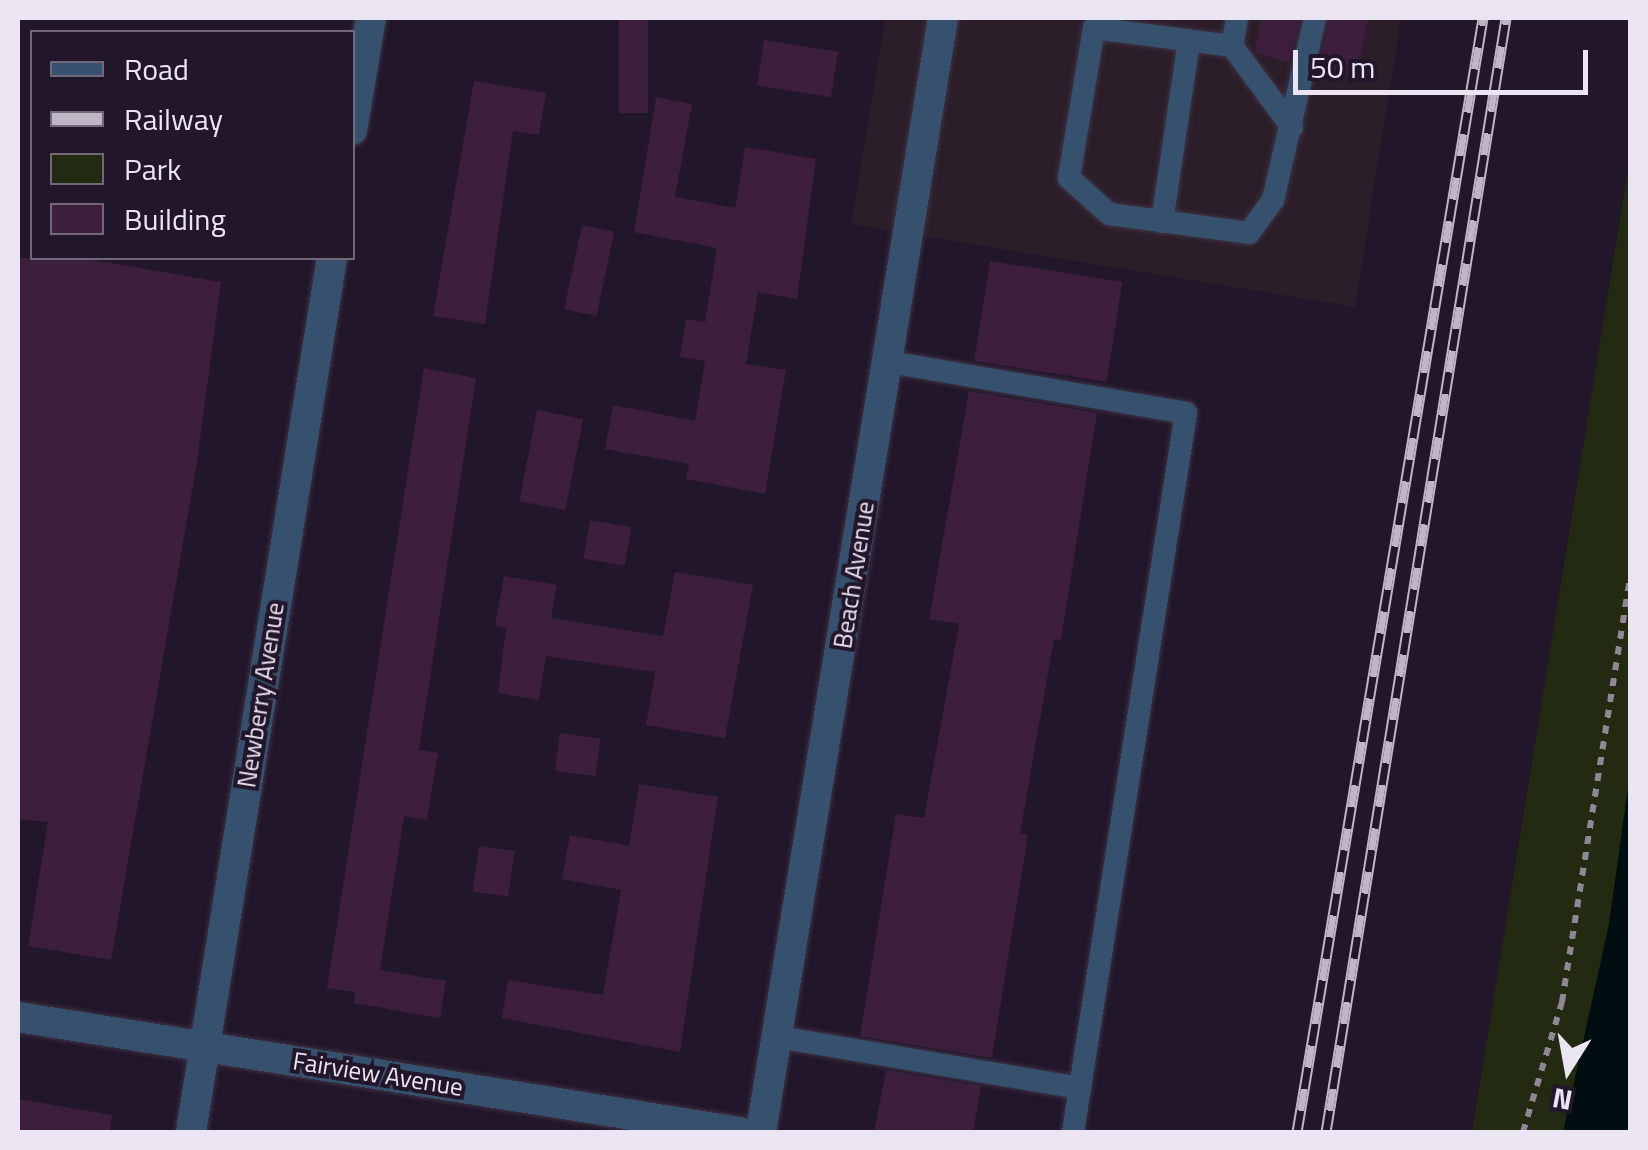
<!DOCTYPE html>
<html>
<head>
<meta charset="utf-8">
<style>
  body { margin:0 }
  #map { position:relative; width:1648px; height:1150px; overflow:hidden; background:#22162a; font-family:"Titillium Web",sans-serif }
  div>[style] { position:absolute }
  .industrial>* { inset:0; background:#2c1e29 }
  .green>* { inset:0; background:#222b11 }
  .water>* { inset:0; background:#000d11 }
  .building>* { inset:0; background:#3d1e3d; transform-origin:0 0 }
  .path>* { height:6px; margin-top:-3px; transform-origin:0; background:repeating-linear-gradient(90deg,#8f8696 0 8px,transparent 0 16px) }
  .roads { filter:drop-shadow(0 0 2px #3e3346) drop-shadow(0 0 2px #3e3346) }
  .service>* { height:22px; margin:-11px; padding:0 11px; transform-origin:11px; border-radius:11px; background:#35516d }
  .minor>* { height:30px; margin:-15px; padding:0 15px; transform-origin:15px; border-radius:15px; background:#35516d }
  .rail>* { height:11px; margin-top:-5.5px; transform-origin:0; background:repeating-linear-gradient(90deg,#22162a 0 22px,#beb5c5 0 44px); box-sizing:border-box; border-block:2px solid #beb5c5 }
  span { translate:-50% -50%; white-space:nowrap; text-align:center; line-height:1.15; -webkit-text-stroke:8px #22162a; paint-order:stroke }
  .street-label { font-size:25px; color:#ebe4f2 }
  .frame { position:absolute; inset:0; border:20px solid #ebe4f2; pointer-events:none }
  .legend { position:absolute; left:30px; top:30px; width:325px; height:230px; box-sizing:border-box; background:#22162a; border:2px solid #72687a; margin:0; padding:12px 18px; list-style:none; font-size:30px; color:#ebe4f2 }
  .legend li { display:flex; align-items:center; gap:20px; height:50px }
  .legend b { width:50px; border:2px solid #72687a }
  .north { position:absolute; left:1518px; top:1020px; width:100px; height:100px; -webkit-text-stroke:8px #22162a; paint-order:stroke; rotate:191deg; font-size:28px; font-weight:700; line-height:40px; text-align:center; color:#ebe4f2 }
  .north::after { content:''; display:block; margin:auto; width:35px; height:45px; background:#ebe4f2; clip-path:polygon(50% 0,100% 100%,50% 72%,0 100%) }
  .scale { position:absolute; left:1293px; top:50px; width:295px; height:45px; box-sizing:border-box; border:5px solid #ebe4f2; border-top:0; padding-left:12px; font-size:30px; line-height:35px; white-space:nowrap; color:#ebe4f2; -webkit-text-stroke:8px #22162a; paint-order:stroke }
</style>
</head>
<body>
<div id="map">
  <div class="industrial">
    <i style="clip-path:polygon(885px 18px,1401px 18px,1355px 307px,851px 224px)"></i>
  </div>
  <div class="green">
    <i style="clip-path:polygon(1630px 157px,1630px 1132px,1472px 1132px)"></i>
  </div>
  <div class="water">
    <i style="clip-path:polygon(1630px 773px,1630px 1132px,1563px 1132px,1609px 924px)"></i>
  </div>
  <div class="building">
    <i style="left:619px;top:18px;width:29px;height:95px"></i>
    <i style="clip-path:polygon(1261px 18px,1300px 18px,1289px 63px,1255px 52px)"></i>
    <i style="clip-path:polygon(1330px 18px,1368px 18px,1357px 76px,1319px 68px)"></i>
    <i style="left:764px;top:40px;width:75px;height:46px;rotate:9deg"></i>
    <i style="clip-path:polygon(474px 81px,546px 93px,539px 135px,513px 131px,485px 324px,433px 316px)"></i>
    <i style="clip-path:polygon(656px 97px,692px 104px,675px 197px,735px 208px,745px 147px,816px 159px,797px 299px,758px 292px,746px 364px,786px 370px,765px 494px,686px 479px,689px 464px,605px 449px,613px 405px,695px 421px,705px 361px,680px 357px,686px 319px,705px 322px,717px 248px,634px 232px)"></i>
    <i style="left:582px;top:225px;width:33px;height:86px;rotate:12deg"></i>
    <i style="clip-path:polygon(18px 258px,81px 258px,221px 282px,197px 462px,111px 960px,28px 946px,48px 822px,18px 819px)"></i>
    <i style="left:990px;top:261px;width:134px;height:101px;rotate:9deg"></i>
    <i style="clip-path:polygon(424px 368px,476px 378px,419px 750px,438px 753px,427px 820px,404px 816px,380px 970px,446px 981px,440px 1018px,354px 1003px,355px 992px,327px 988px)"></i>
    <i style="clip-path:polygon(969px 391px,1097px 413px,1061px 640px,1054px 639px,1020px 834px,1028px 835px,992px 1057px,986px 1057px,860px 1036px,896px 814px,924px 818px,959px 624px,929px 619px)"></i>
    <i style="left:537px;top:410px;width:47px;height:93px;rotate:11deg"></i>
    <i style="left:590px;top:520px;width:42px;height:39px;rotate:10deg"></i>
    <i style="clip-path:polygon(675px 572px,753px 585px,725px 738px,646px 725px,655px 672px,546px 656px,539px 700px,498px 693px,506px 628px,495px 626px,504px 576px,557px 585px,551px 618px,663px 636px)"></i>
    <i style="left:560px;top:733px;width:41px;height:38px;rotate:8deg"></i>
    <i style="clip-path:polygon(639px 784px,718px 797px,680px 1052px,502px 1018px,508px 980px,603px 995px,621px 890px,562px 879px,570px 835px,629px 846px)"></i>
    <i style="left:479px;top:846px;width:36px;height:46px;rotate:8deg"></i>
    <i style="clip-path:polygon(886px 1070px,981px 1086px,973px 1132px,874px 1132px)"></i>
    <i style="clip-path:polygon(18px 1099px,112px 1115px,110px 1132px,18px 1132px)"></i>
  </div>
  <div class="path">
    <i style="left:1523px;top:1132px;width:136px;rotate:-73.3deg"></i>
    <i style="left:1562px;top:1002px;width:430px;rotate:-80.9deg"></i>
  </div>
  <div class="roads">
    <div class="service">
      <i style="left:1237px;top:18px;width:28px;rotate:100deg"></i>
      <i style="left:1232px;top:46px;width:101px;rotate:53.5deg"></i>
      <i style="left:1232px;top:46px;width:139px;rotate:-172.6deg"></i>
      <i style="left:1094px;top:28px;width:152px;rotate:99.5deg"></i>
      <i style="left:1069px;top:178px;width:54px;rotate:42deg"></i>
      <i style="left:1109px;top:214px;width:141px;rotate:7.7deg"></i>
      <i style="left:1249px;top:233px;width:41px;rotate:-54deg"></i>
      <i style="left:1273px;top:200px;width:187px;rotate:-77deg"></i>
      <i style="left:1162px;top:222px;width:183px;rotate:-81.5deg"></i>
      <i style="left:889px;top:362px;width:301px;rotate:9.7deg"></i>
      <i style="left:1186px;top:413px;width:728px;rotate:98.93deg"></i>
      <i style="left:778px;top:1037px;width:306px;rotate:9.6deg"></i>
    </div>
    <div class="minor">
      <i style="left:352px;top:130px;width:114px;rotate:-80.4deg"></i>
      <i style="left:18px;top:1017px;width:730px;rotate:9.06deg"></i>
      <i style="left:191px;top:1132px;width:885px;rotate:-80.84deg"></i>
      <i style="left:761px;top:1132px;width:1129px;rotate:-80.72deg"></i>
    </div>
  </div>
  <div class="rail">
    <i style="left:1297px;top:1132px;width:1129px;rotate:-80.52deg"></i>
    <i style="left:1326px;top:1132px;width:1128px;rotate:-80.82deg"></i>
  </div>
  <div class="street-label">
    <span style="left:854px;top:575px;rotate:-81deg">Beach Avenue</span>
    <span style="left:261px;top:695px;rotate:-81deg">Newberry Avenue</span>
    <span style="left:378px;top:1074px;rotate:9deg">Fairview Avenue</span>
  </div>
  <div class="frame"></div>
  <ul class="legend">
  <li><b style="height:12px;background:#35516d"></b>Road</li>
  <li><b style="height:12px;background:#beb5c5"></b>Railway</li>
  <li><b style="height:28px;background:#222b11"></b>Park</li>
  <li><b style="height:28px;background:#3d1e3d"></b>Building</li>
  </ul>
  <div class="north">N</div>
  <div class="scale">50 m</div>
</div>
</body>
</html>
